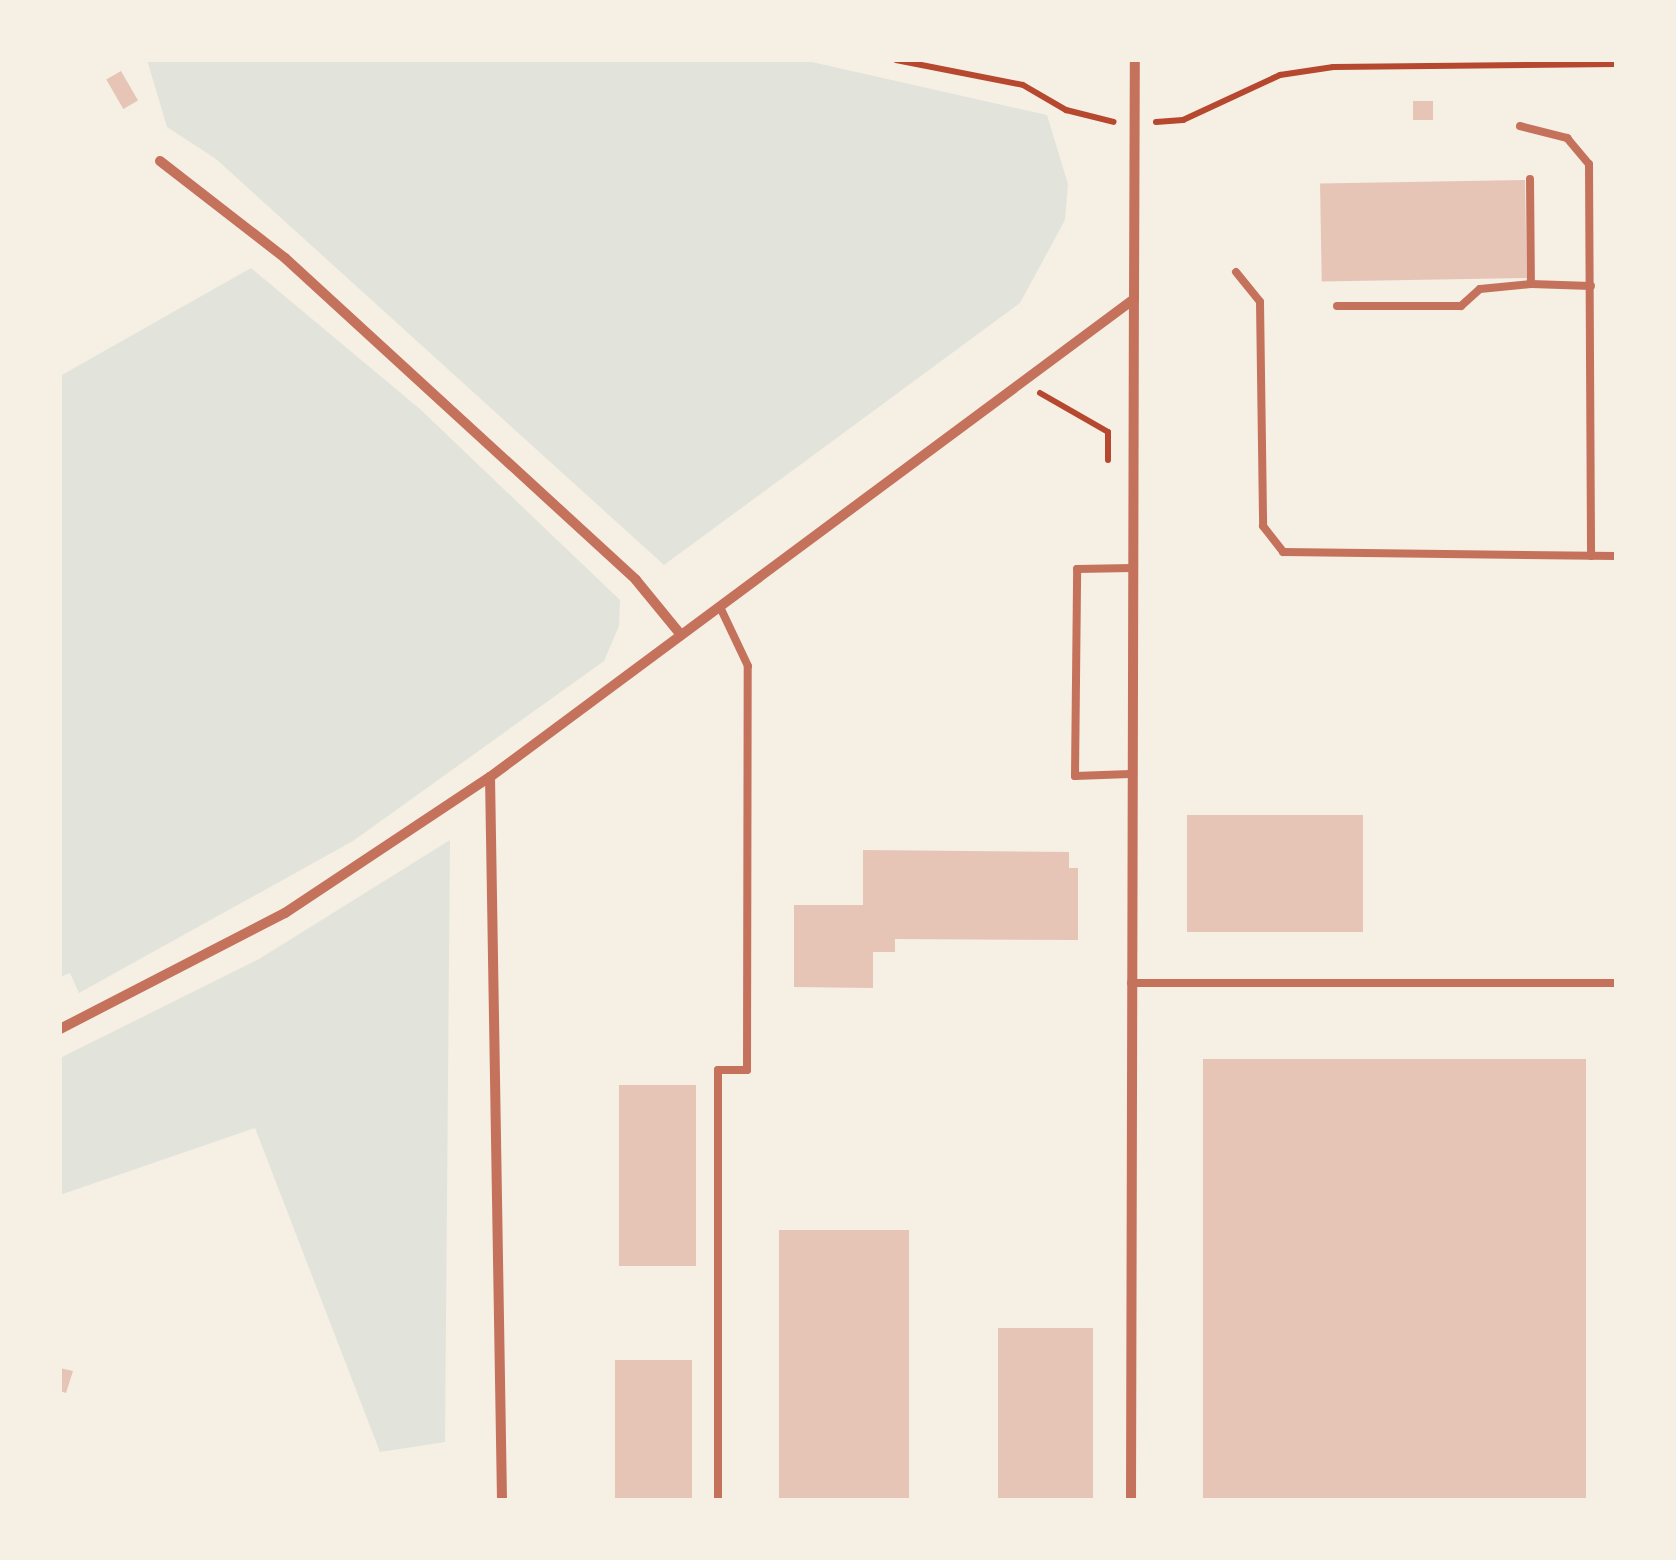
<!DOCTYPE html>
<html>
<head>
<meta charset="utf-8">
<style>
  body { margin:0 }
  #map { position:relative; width:1676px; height:1560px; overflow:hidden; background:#f6efe4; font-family:Karla,sans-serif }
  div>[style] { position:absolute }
  .green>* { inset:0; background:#e2e4dc }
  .building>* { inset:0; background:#e6c5b7; transform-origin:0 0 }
  .path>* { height:6px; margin:-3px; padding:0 3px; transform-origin:3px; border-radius:3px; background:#b5482f }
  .service>* { height:8px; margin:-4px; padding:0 4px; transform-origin:4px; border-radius:4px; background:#c5725c }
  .minor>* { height:10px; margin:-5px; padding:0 5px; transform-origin:5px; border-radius:5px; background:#c5725c }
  span { translate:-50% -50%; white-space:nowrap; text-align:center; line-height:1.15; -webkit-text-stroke:8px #f6efe4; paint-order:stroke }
  .frame { position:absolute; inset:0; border:62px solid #f6efe4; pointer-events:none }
</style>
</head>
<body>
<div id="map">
  <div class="green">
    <i style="clip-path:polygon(147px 60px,803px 60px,1047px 115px,1068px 184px,1065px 220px,1020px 303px,664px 565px,216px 159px,167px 127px)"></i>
    <i style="clip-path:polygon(251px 268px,420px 409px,620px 600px,619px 626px,604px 661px,353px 841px,79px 993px,70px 973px,60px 977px,60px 376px)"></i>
    <i style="clip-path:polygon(450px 840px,445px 1442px,380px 1452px,255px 1128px,60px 1195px,60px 1058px,259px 959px)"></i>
  </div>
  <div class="building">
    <i style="left:121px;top:71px;width:34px;height:17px;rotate:60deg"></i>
    <i style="left:1413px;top:101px;width:20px;height:19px"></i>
    <i style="left:1525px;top:180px;width:98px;height:205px;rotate:89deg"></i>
    <i style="left:1187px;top:815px;width:176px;height:117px"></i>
    <i style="clip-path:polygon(863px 850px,1069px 852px,1069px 868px,1078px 868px,1078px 940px,895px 939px,895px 952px,873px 952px,873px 988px,794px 987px,794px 905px,863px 905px)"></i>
    <i style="left:1203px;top:1059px;width:383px;height:441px"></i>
    <i style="left:619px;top:1085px;width:77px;height:181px"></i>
    <i style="left:779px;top:1230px;width:130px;height:270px"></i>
    <i style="left:998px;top:1328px;width:95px;height:172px"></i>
    <i style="left:692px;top:1360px;width:140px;height:77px;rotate:90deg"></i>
    <i style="clip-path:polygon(60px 1368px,73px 1371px,66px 1393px,60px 1391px)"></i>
  </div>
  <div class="path">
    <i style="left:896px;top:60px;width:129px;rotate:11.1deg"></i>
    <i style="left:1023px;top:85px;width:50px;rotate:30.2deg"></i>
    <i style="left:1066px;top:110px;width:49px;rotate:14deg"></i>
    <i style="left:1156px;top:122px;width:27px;rotate:-4deg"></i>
    <i style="left:1183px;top:120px;width:107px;rotate:-24.9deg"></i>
    <i style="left:1280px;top:75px;width:54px;rotate:-8.6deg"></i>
    <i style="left:1333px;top:67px;width:283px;rotate:-0.6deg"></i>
    <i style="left:1040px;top:393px;width:78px;rotate:29.8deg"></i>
    <i style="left:1108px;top:432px;width:28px;rotate:90deg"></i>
  </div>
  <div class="service">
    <i style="left:1520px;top:126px;width:49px;rotate:14.3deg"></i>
    <i style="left:1567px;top:138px;width:34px;rotate:50deg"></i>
    <i style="left:1589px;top:164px;width:392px;rotate:89.7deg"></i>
    <i style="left:1530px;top:179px;width:105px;rotate:89.5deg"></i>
    <i style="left:1531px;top:284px;width:60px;rotate:1.9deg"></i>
    <i style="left:1236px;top:272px;width:38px;rotate:51deg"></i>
    <i style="left:1260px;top:302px;width:224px;rotate:89.2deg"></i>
    <i style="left:1263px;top:526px;width:33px;rotate:52deg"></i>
    <i style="left:1283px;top:552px;width:333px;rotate:0.7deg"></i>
    <i style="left:1337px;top:306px;width:124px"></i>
    <i style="left:1461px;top:306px;width:25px;rotate:-42deg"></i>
    <i style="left:1480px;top:289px;width:51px;rotate:-5.6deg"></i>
    <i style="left:1130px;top:774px;width:55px;rotate:177.9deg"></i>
    <i style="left:1075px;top:776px;width:207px;rotate:-89.4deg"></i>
    <i style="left:1077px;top:569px;width:55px;rotate:-1deg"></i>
    <i style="left:1131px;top:983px;width:485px"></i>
    <i style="left:718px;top:1500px;width:430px;rotate:-90deg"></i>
    <i style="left:718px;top:1070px;width:29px"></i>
    <i style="left:747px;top:1070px;width:404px;rotate:-89.9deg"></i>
    <i style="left:748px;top:666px;width:65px;rotate:-115.4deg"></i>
  </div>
  <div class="minor">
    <i style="left:160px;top:161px;width:158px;rotate:37.8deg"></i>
    <i style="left:285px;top:258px;width:476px;rotate:42.5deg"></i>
    <i style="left:636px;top:580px;width:71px;rotate:50.7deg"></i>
    <i style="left:60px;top:1029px;width:253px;rotate:-27.3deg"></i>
    <i style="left:285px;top:913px;width:246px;rotate:-33.6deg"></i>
    <i style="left:502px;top:1500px;width:723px;rotate:-90.95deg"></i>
    <i style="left:490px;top:777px;width:802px;rotate:-36.58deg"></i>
    <i style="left:1134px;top:299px;width:239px;rotate:-89.8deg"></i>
    <i style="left:1131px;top:1500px;width:1201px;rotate:-89.86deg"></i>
  </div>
  <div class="frame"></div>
</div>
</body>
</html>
